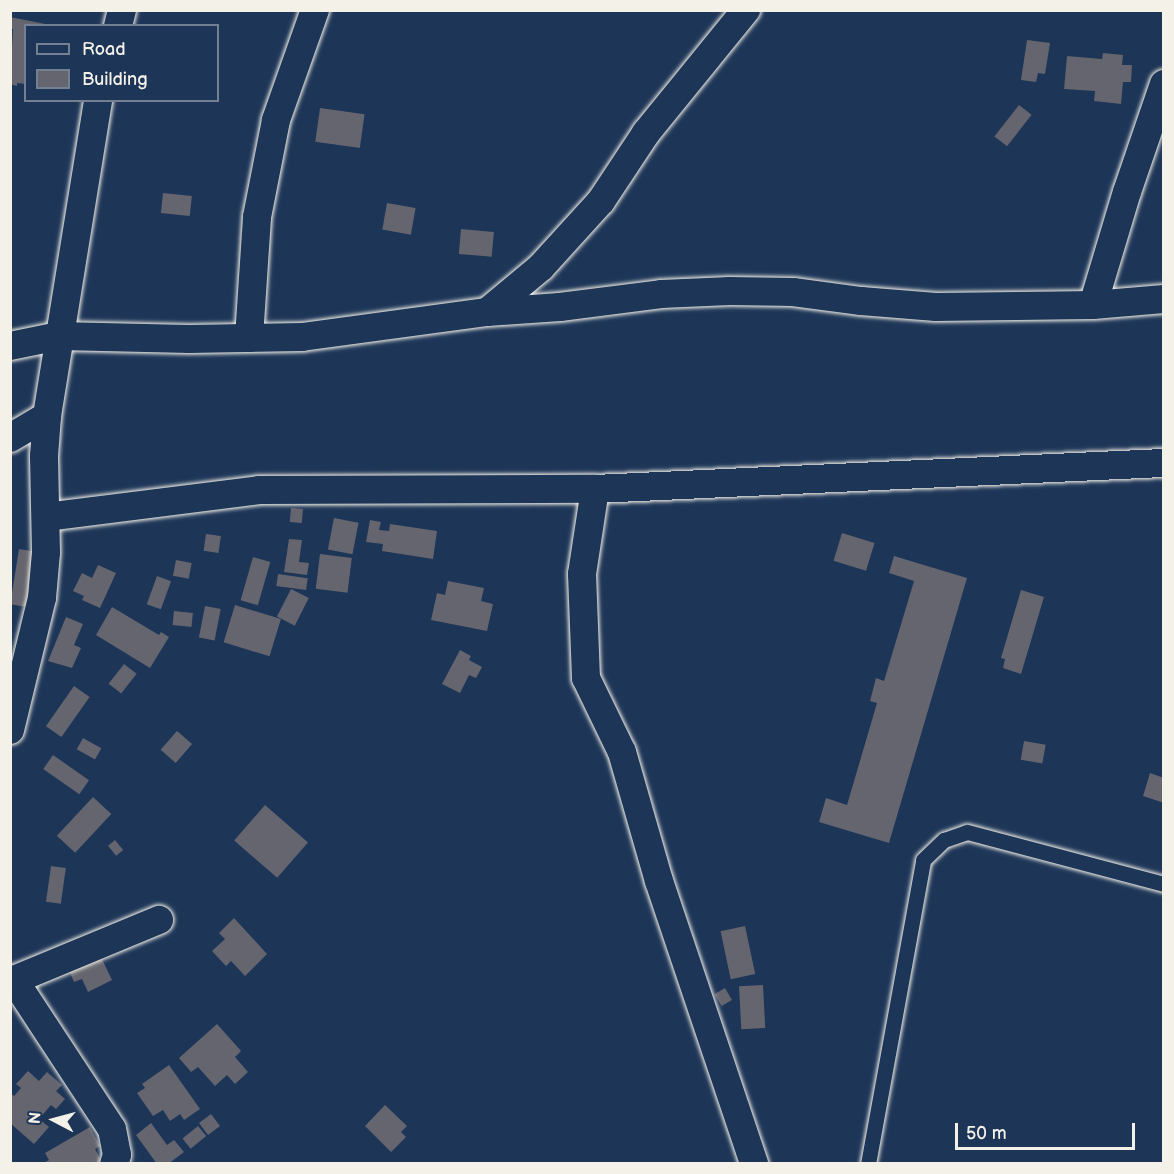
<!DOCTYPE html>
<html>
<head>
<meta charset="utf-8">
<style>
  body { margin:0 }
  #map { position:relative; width:1174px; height:1174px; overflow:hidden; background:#1d3557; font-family:"Balsamiq Sans",sans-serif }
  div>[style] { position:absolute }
  .building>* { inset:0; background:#64656e; transform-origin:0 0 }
  .roads { filter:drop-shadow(0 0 2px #f4f1e8) drop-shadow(0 0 2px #f4f1e8) }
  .service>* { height:15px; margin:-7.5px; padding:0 7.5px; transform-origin:7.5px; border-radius:7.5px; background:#1d3557 }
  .minor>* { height:28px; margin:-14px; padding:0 14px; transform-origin:14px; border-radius:14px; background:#1d3557 }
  span { translate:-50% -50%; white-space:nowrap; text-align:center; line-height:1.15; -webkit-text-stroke:4.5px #1d3557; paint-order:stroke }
  .frame { position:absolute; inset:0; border:12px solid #f4f1e8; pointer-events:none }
  .legend { position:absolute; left:24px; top:24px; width:195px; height:78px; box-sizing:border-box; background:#1d3557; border:2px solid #738091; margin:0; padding:8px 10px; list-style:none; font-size:18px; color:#f4f1e8 }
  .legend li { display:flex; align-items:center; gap:12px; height:30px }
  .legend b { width:30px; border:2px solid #738091 }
  .north { position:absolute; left:24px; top:1090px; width:60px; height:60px; -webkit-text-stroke:4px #1d3557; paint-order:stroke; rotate:276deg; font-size:16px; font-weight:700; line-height:24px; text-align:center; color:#f4f1e8 }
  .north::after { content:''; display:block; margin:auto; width:21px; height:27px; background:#f4f1e8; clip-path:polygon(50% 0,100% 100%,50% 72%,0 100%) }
  .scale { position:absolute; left:955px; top:1123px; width:180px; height:27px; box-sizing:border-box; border:3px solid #f4f1e8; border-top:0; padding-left:8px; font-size:18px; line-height:21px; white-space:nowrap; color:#f4f1e8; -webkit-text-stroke:4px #1d3557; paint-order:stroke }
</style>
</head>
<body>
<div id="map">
  <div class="building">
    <i style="clip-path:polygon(10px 17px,45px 24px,26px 26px,26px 84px,17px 83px,17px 86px,10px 84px,13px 29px,10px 29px)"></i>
    <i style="clip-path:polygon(1027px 40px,1050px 43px,1045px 74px,1038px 73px,1036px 82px,1021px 80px)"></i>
    <i style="clip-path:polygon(1103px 53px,1123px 55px,1122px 65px,1132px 65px,1131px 82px,1123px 82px,1121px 104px,1094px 101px,1095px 91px,1064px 89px,1067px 56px,1102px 59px)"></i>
    <i style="left:1019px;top:105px;width:16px;height:40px;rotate:38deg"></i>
    <i style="left:320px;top:108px;width:45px;height:34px;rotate:8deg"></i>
    <i style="left:163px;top:193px;width:29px;height:20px;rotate:6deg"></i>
    <i style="left:387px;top:203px;width:29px;height:27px;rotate:10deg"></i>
    <i style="left:461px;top:229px;width:33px;height:25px;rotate:5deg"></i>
    <i style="left:291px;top:508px;width:12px;height:14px;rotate:5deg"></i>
    <i style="left:334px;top:518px;width:25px;height:32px;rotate:11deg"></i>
    <i style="clip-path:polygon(370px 520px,381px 522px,379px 530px,389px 531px,390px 524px,437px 531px,433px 559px,382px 551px,383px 544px,366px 542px)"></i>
    <i style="left:842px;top:533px;width:34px;height:29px;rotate:17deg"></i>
    <i style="left:206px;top:534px;width:15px;height:17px;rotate:8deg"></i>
    <i style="clip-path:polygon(289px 539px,302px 540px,299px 562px,309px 563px,307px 575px,284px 572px)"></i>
    <i style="left:19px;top:549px;width:20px;height:56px;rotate:9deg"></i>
    <i style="left:320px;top:554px;width:32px;height:35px;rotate:7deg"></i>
    <i style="clip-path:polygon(894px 556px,967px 578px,889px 843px,819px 822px,826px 798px,847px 805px,877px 703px,870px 701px,876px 678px,884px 681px,914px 581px,889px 573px)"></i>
    <i style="left:253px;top:557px;width:18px;height:45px;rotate:16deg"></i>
    <i style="left:176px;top:560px;width:16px;height:16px;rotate:11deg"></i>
    <i style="clip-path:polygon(98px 565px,116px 573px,100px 608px,82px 600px,84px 596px,73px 591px,82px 573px,92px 578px)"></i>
    <i style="left:278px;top:574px;width:30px;height:12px;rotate:8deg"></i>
    <i style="left:157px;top:576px;width:15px;height:30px;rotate:20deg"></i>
    <i style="clip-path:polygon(448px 581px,484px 588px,481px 601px,493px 604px,487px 631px,431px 620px,437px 593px,445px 595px)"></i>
    <i style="left:291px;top:589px;width:20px;height:31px;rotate:27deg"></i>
    <i style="clip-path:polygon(1021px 590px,1044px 597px,1021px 674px,1003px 668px,1005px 659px,1001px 658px)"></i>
    <i style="left:235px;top:605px;width:48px;height:39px;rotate:17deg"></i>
    <i style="left:205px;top:606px;width:16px;height:32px;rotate:11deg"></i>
    <i style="clip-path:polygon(112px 607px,159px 635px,161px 632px,169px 637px,150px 668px,96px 635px)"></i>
    <i style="left:174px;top:611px;width:19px;height:14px;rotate:6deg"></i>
    <i style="clip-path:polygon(66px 617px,83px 624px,74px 645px,81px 648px,72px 668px,48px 661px)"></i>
    <i style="clip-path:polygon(460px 650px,471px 656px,469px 660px,482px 667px,476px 678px,469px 675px,460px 693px,442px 684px)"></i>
    <i style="left:124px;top:664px;width:16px;height:25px;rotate:38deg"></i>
    <i style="left:74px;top:686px;width:19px;height:49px;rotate:35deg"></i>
    <i style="left:177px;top:731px;width:20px;height:25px;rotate:41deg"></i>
    <i style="left:83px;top:738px;width:21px;height:13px;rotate:29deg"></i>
    <i style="left:1024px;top:741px;width:22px;height:19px;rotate:10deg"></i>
    <i style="left:53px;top:755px;width:44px;height:17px;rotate:35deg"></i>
    <i style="clip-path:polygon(1150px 773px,1164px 778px,1164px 803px,1143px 796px)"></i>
    <i style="left:93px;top:797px;width:25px;height:53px;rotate:43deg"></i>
    <i style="left:265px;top:805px;width:57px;height:47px;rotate:41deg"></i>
    <i style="left:115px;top:840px;width:13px;height:9px;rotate:51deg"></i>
    <i style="left:51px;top:866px;width:15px;height:36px;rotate:8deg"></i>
    <i style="clip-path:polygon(234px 918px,267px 954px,245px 976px,231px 961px,226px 966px,212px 951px,225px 939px,219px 933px)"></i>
    <i style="left:745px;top:926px;width:49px;height:25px;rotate:78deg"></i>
    <i style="clip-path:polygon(100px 955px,112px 980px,88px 992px,82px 979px,74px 982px,69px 970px)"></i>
    <i style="left:763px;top:985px;width:43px;height:24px;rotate:87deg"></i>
    <i style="left:725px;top:988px;width:14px;height:12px;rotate:60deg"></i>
    <i style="clip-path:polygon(217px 1024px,241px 1051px,235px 1057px,248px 1072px,235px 1084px,227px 1075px,215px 1086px,198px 1067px,191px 1072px,179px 1058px)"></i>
    <i style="clip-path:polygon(169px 1065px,200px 1109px,184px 1120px,180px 1114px,170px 1121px,163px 1110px,153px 1116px,137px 1093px,145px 1088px,142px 1084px)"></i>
    <i style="clip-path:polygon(28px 1071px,39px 1081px,47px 1072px,62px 1085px,56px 1091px,65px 1099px,56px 1109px,51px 1105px,39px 1119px,49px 1127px,34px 1144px,10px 1123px,10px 1093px,14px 1096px,21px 1088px,16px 1084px)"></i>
    <i style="clip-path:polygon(385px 1105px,407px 1126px,401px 1132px,406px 1137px,391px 1152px,365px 1126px)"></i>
    <i style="left:211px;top:1114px;width:15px;height:15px;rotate:53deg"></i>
    <i style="clip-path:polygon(151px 1123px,167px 1145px,174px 1140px,184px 1152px,168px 1164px,157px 1164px,136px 1135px)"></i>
    <i style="left:198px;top:1126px;width:13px;height:20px;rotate:51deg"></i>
    <i style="clip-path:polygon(90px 1127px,100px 1146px,95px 1149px,103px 1164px,42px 1164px,49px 1160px,45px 1153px)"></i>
  </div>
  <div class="roads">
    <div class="service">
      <i style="left:868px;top:1164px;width:309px;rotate:-79.7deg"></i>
      <i style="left:923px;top:860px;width:29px;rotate:-44deg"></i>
      <i style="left:944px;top:840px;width:24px;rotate:-19deg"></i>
      <i style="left:967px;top:832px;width:204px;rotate:14.8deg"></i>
    </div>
    <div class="minor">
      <i style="left:118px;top:26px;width:16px;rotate:-76deg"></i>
      <i style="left:1093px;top:305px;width:118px;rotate:-73.3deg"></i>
      <i style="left:1127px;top:192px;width:114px;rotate:-71.1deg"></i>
      <i style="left:487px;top:312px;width:70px;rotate:-39.8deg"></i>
      <i style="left:541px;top:267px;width:89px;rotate:-47.7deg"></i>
      <i style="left:601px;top:201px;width:82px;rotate:-56.5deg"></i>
      <i style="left:646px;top:133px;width:159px;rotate:-50.9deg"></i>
      <i style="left:249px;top:338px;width:121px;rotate:-86.2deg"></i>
      <i style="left:257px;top:217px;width:99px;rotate:-78.9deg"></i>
      <i style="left:276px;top:120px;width:117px;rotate:-70.5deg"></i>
      <i style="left:10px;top:346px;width:50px;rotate:-11.5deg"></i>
      <i style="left:59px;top:336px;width:130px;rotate:1.3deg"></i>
      <i style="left:189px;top:339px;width:113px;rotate:-1deg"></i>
      <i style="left:302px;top:337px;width:187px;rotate:-7.7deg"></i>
      <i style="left:487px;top:312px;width:73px;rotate:-3.9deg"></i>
      <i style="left:560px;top:307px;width:102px;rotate:-7.3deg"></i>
      <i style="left:661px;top:294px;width:69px;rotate:-2.5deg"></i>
      <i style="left:730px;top:291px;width:63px;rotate:0.9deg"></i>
      <i style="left:793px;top:292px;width:69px;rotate:7.5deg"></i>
      <i style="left:861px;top:301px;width:75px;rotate:4.6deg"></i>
      <i style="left:936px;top:307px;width:157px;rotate:-0.7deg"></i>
      <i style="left:1093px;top:305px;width:71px;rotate:-4.8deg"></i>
      <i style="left:10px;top:438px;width:43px;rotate:-30.7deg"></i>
      <i style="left:595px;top:489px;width:86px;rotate:98.7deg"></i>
      <i style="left:582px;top:574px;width:104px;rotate:87.8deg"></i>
      <i style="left:586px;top:678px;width:82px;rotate:64.1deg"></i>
      <i style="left:622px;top:752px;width:134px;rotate:74deg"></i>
      <i style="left:659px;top:881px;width:299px;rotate:71.4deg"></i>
      <i style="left:46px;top:517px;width:215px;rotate:-7.2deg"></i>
      <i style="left:259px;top:490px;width:336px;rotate:-0.2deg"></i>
      <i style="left:595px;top:489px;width:570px;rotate:-2.62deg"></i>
      <i style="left:10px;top:730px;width:136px;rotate:-76.4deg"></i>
      <i style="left:42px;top:598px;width:46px;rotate:-85deg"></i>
      <i style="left:46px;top:552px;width:96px;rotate:-91.2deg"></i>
      <i style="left:44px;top:456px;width:40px;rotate:-85.7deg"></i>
      <i style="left:47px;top:416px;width:320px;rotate:-80.8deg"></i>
      <i style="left:10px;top:980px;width:4px"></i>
      <i style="left:14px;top:980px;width:178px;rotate:56.7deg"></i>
      <i style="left:112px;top:1129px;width:26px;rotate:79deg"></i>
      <i style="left:117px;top:1155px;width:9px;rotate:108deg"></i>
      <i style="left:14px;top:980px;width:157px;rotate:-22.5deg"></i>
    </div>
  </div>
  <div class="frame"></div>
  <ul class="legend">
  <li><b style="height:8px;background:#1d3557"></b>Road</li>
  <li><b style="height:16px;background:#64656e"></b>Building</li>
  </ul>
  <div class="north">N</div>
  <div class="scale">50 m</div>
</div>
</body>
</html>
